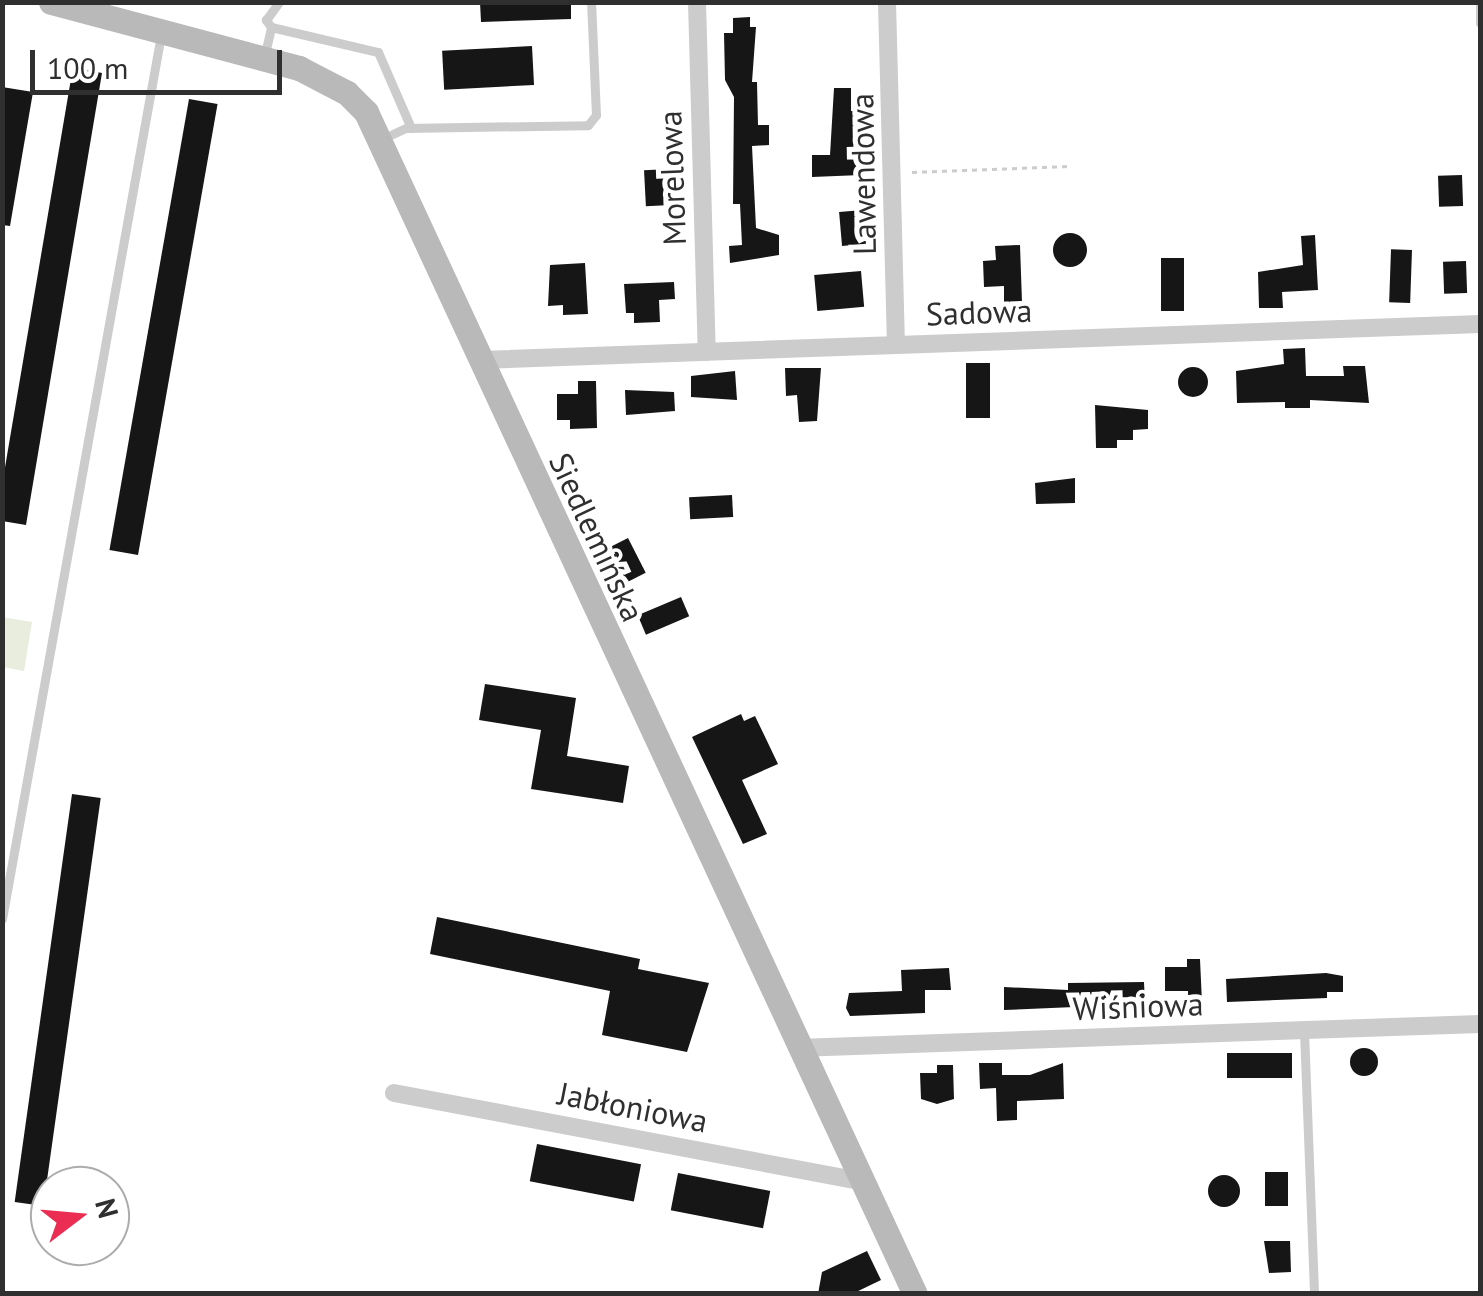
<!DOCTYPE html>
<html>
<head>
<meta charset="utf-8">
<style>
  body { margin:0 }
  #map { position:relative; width:1483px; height:1296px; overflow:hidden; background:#fff; font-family:"PT Sans",sans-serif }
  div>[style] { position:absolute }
  .green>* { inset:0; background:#e8eddd }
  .building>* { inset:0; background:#161616; transform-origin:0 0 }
  .round { border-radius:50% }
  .path>* { height:2.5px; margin-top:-1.25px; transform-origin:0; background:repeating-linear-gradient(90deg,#ccc 0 5px,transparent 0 10px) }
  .lane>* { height:9px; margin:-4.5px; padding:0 4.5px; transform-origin:4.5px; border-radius:4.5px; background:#ccc }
  .street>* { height:18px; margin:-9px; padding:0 9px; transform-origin:9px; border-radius:9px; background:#ccc }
  .secondary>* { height:25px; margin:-12.5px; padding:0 12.5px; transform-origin:12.5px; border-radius:12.5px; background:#b9b9b9 }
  span { translate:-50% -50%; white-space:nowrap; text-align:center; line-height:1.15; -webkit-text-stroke:10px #fff; paint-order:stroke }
  .street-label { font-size:32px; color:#2f2f2f }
  .frame { position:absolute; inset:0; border:5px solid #2f2f2f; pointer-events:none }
  .north { position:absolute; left:30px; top:1166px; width:100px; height:100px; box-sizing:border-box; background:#fff; border:2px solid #acacac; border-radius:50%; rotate:74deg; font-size:28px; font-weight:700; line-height:40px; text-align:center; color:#2f2f2f }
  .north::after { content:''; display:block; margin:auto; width:35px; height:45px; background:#eb2d53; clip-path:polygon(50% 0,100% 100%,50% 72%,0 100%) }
  .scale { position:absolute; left:30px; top:50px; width:252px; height:45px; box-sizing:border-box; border:5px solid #2f2f2f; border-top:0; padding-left:12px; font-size:30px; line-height:35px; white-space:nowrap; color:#2f2f2f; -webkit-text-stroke:8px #fff; paint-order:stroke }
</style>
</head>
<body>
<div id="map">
  <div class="green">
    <i style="clip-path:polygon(2px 617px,32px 622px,24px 671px,3px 667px)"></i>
  </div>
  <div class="building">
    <i style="clip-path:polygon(480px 2px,571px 2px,571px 19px,481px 22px)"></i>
    <i style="clip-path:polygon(750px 17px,750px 27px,756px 27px,752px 82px,757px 82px,758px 125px,769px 125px,769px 145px,752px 146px,756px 228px,779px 235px,779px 255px,730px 263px,729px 246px,742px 245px,740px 204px,733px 204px,734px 97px,725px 80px,724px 33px,733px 33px,733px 18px)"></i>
    <i style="left:532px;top:46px;width:39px;height:90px;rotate:87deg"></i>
    <i style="clip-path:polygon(73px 67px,102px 73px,26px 525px,2px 521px,2px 485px)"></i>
    <i style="clip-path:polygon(2px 87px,33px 92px,10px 226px,2px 225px)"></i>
    <i style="clip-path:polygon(834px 88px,851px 88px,851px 111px,860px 111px,852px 154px,861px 153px,861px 175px,812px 177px,812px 155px,830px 155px)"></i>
    <i style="left:189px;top:99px;width:29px;height:458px;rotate:10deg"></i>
    <i style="left:669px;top:169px;width:36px;height:25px;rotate:87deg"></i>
    <i style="left:1462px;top:175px;width:31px;height:24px;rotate:88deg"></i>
    <i style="left:863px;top:210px;width:34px;height:24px;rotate:85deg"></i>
    <i class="round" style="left:1053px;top:233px;width:34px;height:34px"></i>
    <i style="clip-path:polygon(1315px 235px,1318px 290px,1282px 292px,1283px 308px,1259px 308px,1258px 272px,1303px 265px,1301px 236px)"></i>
    <i style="clip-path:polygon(1020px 245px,1022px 302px,1004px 303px,1004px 286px,984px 287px,983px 261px,996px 260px,995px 246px)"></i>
    <i style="left:1412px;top:250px;width:53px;height:21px;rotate:92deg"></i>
    <i style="left:1161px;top:258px;width:23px;height:53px"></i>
    <i style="left:1466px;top:261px;width:32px;height:23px;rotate:88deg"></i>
    <i style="clip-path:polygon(585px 263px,588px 314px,563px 315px,563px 305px,548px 306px,550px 265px)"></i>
    <i style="left:861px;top:271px;width:36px;height:47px;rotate:85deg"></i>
    <i style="clip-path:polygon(674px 282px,675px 299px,659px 300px,660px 322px,634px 323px,634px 313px,626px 313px,624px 284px)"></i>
    <i style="clip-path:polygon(1305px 348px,1306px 376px,1344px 376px,1343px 366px,1365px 366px,1369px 403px,1310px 400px,1310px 408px,1285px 408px,1285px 402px,1237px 403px,1236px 371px,1284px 364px,1283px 349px)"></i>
    <i style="left:966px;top:363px;width:24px;height:55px"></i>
    <i class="round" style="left:1178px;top:367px;width:30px;height:30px"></i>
    <i style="clip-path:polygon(785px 368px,821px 368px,817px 421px,799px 422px,797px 395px,786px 396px)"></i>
    <i style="clip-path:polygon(735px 371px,737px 400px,691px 397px,691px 376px)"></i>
    <i style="clip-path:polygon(578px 381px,596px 381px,597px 428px,570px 429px,570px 420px,557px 420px,557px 394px,578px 394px)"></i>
    <i style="clip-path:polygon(625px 390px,674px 392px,675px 411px,626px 415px)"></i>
    <i style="clip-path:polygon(1095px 405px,1148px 410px,1148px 429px,1133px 430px,1133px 440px,1117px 440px,1117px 448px,1096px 448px)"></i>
    <i style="clip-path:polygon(1075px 478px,1075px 503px,1036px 504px,1035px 483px)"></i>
    <i style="left:732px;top:495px;width:22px;height:43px;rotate:87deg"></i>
    <i style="left:628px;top:538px;width:39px;height:26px;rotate:63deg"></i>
    <i style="left:681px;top:597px;width:21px;height:47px;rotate:67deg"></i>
    <i style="clip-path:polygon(485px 684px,576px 698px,567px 756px,629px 766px,623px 803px,531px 789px,541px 730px,479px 720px)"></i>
    <i style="clip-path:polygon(741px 714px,744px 721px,755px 716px,778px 764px,742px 780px,767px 834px,743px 844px,692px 737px)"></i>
    <i style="left:72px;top:794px;width:29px;height:412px;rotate:8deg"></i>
    <i style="clip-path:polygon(437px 917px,640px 959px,638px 969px,709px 983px,687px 1052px,602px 1035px,610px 991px,430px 954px)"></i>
    <i style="clip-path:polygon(1187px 959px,1200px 959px,1202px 1003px,1188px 1004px,1188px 991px,1165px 991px,1165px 967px,1187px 967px)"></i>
    <i style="clip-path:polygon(949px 968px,951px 990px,925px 990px,925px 1013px,850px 1016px,846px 1008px,849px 993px,902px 991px,901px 970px)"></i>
    <i style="clip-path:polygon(1326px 973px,1343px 976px,1343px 992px,1327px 992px,1327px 998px,1227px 1002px,1226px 979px)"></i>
    <i style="clip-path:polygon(1144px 982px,1145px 1004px,1004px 1010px,1004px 987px,1068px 990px,1068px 983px)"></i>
    <i class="round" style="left:1350px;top:1048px;width:28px;height:28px"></i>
    <i style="left:1292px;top:1053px;width:25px;height:65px;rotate:90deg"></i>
    <i style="clip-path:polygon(979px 1063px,1002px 1063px,1002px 1075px,1030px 1075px,1063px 1063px,1064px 1099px,1017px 1101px,1017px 1120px,997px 1121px,996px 1088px,980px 1089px)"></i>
    <i style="clip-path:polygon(937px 1065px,953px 1065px,954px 1099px,937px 1104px,921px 1099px,920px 1073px,937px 1073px)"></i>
    <i style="left:537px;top:1144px;width:106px;height:38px;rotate:11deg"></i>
    <i style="left:1265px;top:1172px;width:23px;height:34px"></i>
    <i style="left:678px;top:1173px;width:94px;height:38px;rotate:11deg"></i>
    <i class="round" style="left:1208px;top:1175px;width:32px;height:32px"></i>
    <i style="clip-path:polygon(1264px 1241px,1290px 1241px,1291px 1272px,1269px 1273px)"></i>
    <i style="clip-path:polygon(867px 1251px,881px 1280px,852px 1294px,818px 1294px,822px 1272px)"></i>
  </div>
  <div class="path">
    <i style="left:912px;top:172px;width:158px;rotate:-2.2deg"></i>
  </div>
  <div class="lane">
    <i style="left:1480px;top:2px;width:21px;rotate:90deg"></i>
    <i style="left:271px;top:27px;width:110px;rotate:13.2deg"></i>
    <i style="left:378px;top:52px;width:83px;rotate:66.5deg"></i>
    <i style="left:264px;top:58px;width:32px;rotate:-77deg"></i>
    <i style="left:271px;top:27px;width:9px;rotate:-126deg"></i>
    <i style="left:266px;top:20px;width:22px;rotate:-54deg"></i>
    <i style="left:382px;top:139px;width:26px;rotate:-25deg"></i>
    <i style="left:406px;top:128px;width:182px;rotate:-0.9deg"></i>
    <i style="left:588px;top:125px;width:13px;rotate:-51deg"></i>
    <i style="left:596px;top:115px;width:113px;rotate:-92.5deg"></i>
    <i style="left:2px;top:919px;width:899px;rotate:-79.81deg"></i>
    <i style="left:1304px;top:1031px;width:263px;rotate:87.8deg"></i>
  </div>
  <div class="street">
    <i style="left:697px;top:2px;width:350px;rotate:88.4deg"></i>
    <i style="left:887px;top:2px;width:343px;rotate:88.5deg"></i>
    <i style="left:480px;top:360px;width:1001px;rotate:-2.06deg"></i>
    <i style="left:798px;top:1048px;width:682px;rotate:-2.02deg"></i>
    <i style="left:394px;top:1093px;width:475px;rotate:10.7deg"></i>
  </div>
  <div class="secondary">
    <i style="left:51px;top:2px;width:257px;rotate:14.9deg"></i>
    <i style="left:299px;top:68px;width:54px;rotate:27.5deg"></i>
    <i style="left:347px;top:93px;width:27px;rotate:45deg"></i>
    <i style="left:366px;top:112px;width:1303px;rotate:65.09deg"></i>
  </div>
  <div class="street-label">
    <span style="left:863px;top:174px;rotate:-91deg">Lawendowa</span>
    <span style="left:672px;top:178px;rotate:-92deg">Morelowa</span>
    <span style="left:979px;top:312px;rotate:-2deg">Sadowa</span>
    <span style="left:597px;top:537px;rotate:65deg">Siedlemińska</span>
    <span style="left:1138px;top:1006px;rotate:-2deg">Wiśniowa</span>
    <span style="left:633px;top:1107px;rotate:11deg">Jabłoniowa</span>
  </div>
  <div class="frame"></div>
  <div class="north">N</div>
  <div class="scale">100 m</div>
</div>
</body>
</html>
